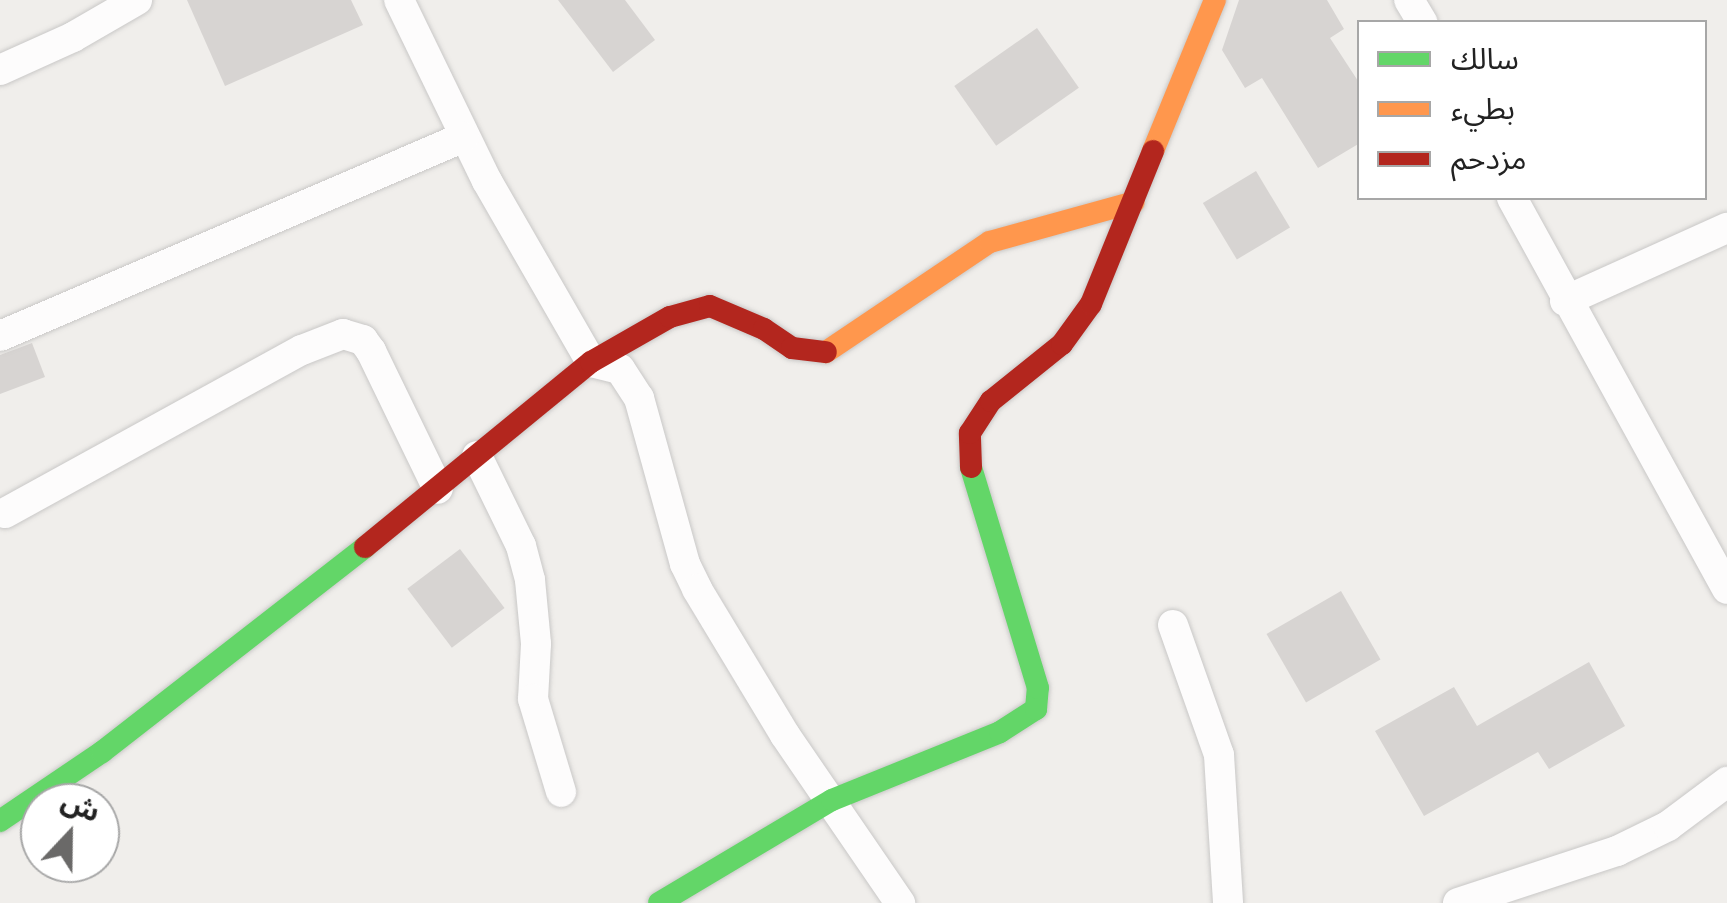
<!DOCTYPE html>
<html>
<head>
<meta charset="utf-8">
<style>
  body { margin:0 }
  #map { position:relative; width:1727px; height:903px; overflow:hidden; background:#f0eeeb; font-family:Signika,"Noto Sans Arabic",sans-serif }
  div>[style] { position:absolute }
  .building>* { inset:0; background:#d7d4d2; transform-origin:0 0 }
  .roads { filter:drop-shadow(0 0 2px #c9c8c7) drop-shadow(0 0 2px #c9c8c7) }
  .street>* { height:30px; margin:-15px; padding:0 15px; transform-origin:15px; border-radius:15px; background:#fdfcfc }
  .fast>* { height:22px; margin:-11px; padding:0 11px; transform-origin:11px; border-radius:11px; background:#63d668 }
  .slow>* { height:22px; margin:-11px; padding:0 11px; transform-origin:11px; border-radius:11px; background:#ff974d }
  .jam>* { height:22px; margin:-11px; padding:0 11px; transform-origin:11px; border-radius:11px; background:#b3261e }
  span { translate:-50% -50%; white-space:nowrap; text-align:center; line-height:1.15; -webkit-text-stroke:8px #fff; paint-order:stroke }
  .legend { position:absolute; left:1357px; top:20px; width:350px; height:180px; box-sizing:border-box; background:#fff; border:2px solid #a7a7a7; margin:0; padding:12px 18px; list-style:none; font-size:30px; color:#222 }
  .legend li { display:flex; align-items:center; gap:20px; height:50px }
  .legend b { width:50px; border:2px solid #a7a7a7 }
  .north { position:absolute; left:20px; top:783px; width:100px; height:100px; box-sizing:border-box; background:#fff; border:2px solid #a7a7a7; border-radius:50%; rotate:22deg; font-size:28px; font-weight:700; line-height:40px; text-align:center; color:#222 }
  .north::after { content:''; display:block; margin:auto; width:35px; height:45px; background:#6a6968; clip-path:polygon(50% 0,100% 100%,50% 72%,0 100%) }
</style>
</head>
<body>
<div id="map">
  <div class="building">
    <i style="clip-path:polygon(187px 0,351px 0,363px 25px,225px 86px)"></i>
    <i style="clip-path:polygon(558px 0,625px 0,655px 40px,613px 72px)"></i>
    <i style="clip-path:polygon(1239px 0,1327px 0,1344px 29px,1330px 38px,1360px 84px,1360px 143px,1318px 168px,1262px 78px,1245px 88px,1222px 50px)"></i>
    <i style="left:1037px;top:28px;width:73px;height:101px;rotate:55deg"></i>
    <i style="left:1256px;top:171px;width:66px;height:62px;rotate:59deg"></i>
    <i style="clip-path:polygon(32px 343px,45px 377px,0 394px,0 355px)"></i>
    <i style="left:460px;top:549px;width:74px;height:66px;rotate:53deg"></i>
    <i style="left:1341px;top:591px;width:79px;height:86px;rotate:60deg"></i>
    <i style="clip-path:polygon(1589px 662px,1625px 726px,1549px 769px,1538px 752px,1424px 816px,1375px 731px,1454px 687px,1477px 726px)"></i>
  </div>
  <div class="roads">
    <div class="street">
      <i style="left:399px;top:0;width:201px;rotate:64.1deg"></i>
      <i style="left:487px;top:181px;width:209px;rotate:60.1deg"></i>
      <i style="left:591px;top:362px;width:30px;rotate:14deg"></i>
      <i style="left:620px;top:369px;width:35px;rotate:57deg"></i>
      <i style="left:639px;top:398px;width:172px;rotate:74.5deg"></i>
      <i style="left:685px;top:564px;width:28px;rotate:64deg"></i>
      <i style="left:697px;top:589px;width:170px;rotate:58.9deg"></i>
      <i style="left:785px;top:735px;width:204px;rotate:55.6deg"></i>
      <i style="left:1409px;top:0;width:26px;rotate:59deg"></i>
      <i style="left:0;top:70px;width:80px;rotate:-24.3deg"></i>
      <i style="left:73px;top:37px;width:74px;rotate:-30deg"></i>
      <i style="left:1512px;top:198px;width:446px;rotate:61.2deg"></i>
      <i style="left:1565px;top:301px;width:178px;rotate:-24.3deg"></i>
      <i style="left:0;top:336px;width:505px;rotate:-23.21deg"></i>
      <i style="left:477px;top:456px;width:100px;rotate:63.9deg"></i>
      <i style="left:521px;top:546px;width:35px;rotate:75deg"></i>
      <i style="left:530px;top:580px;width:64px;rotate:84.6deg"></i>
      <i style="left:536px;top:644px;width:55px;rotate:93.1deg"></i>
      <i style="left:533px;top:699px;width:97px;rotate:73.2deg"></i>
      <i style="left:5px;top:513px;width:339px;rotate:-28.8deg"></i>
      <i style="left:302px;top:350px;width:44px;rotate:-21.3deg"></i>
      <i style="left:343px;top:334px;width:21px;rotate:17deg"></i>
      <i style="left:363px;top:340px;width:14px;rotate:54deg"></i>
      <i style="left:371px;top:351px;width:153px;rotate:64.1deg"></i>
      <i style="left:1173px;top:625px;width:138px;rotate:70.5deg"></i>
      <i style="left:1219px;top:755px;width:148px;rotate:86.5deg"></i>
      <i style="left:1458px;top:903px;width:167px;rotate:-18.1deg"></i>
      <i style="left:1617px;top:851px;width:57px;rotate:-26.1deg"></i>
      <i style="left:1668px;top:826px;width:74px;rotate:-36.7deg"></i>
    </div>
    <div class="fast">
      <i style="left:0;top:821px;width:123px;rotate:-34.1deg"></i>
      <i style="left:102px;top:752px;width:333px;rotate:-37.9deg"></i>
      <i style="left:659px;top:903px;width:201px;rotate:-30.8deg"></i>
      <i style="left:832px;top:800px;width:181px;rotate:-22deg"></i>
      <i style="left:1000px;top:732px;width:43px;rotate:-32.6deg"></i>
      <i style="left:1036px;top:709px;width:21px;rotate:-85deg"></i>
      <i style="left:1038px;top:688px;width:231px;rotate:-106.9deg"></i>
    </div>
    <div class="slow">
      <i style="left:1153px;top:151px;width:163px;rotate:-67.7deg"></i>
      <i style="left:826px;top:352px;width:197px;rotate:-33.9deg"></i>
      <i style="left:990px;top:242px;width:149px;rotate:-15.5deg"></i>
    </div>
    <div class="jam">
      <i style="left:971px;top:467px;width:34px;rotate:-92deg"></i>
      <i style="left:970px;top:433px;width:38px;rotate:-57deg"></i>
      <i style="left:991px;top:401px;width:91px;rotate:-38.8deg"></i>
      <i style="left:1062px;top:344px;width:49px;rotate:-54.1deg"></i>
      <i style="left:1091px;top:304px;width:165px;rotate:-67.9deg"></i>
      <i style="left:365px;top:547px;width:292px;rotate:-39.3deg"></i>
      <i style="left:591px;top:362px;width:91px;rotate:-29.7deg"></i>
      <i style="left:670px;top:317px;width:41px;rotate:-15.4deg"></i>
      <i style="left:710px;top:306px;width:59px;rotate:23.1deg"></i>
      <i style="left:764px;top:329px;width:34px;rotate:34deg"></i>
      <i style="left:792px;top:348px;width:34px;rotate:7deg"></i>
    </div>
  </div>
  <ul class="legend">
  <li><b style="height:12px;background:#63d668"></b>سالك</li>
  <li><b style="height:12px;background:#ff974d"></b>بطيء</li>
  <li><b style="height:12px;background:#b3261e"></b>مزدحم</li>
  </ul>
  <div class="north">ش</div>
</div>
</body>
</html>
